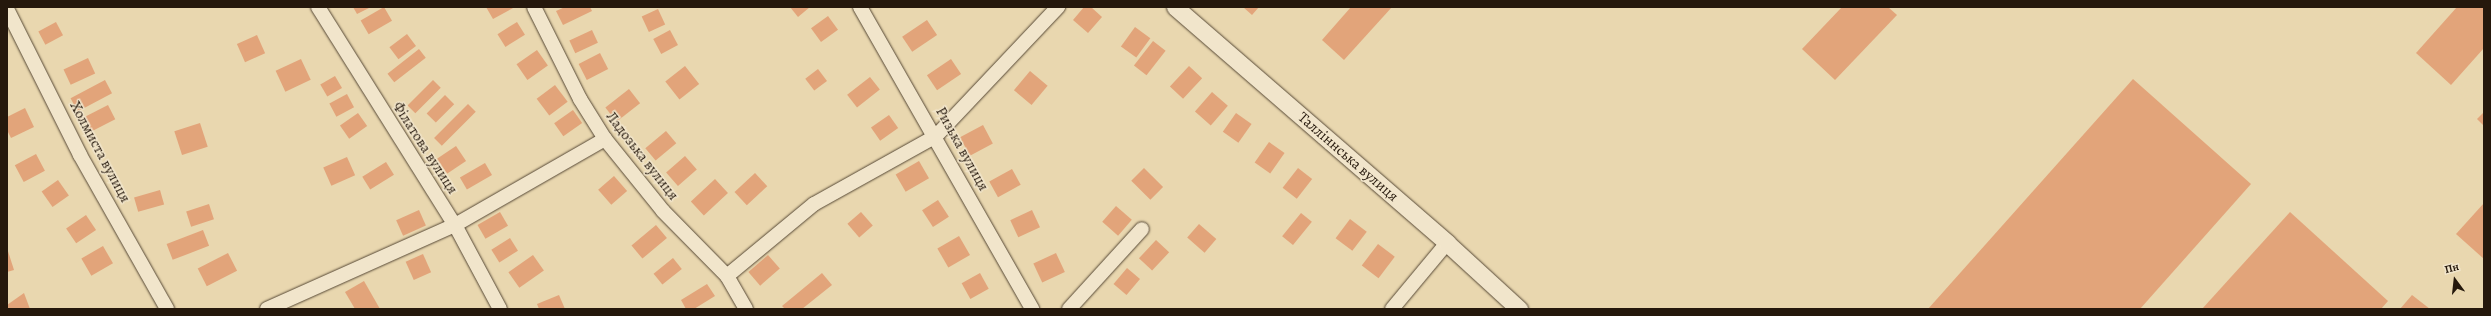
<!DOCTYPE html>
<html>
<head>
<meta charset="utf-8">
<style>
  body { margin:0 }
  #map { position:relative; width:2491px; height:316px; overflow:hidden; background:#e9d7af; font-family:Alegreya,serif }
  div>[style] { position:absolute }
  .building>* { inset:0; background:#e2a47a; transform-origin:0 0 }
  .roads { filter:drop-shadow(0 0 1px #564835) drop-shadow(0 0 1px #564835) }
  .minor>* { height:14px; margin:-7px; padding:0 7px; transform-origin:7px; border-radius:7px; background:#f1e5cb }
  .tertiary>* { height:17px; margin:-8.5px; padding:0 8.5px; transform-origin:8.5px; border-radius:8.5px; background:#f1e5cb }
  span { translate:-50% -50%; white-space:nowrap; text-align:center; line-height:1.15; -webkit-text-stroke:3px #f1e5cb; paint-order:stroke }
  .street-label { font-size:15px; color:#25180c }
  .frame { position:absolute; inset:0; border:8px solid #25180c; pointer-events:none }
  .north { position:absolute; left:2435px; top:260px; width:40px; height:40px; -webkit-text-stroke:3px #f1e5cb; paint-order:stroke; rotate:345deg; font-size:11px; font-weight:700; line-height:16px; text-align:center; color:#25180c }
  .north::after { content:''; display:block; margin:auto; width:14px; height:18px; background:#25180c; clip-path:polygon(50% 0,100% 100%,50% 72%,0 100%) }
</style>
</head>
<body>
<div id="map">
  <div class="building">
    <i style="clip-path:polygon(353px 7px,371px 7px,357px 14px)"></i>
    <i style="left:384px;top:7px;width:16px;height:27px;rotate:60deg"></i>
    <i style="clip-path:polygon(486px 7px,515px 7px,493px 19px)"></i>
    <i style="clip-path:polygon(565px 7px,590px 7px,592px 11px,563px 25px,556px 11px)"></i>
    <i style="clip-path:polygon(790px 7px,810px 7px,798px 17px)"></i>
    <i style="clip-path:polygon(1084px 7px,1091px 7px,1102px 17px,1088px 33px,1073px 20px)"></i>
    <i style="clip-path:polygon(1243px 7px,1259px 7px,1252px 15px)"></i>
    <i style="clip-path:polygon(1351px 7px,1392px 7px,1344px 60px,1322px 40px)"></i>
    <i style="clip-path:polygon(1842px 7px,1888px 7px,1897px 15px,1835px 80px,1802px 49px)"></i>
    <i style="clip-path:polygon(2457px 7px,2484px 7px,2484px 48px,2451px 85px,2416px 53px)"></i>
    <i style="left:658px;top:9px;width:17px;height:18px;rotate:65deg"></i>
    <i style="left:828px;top:16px;width:17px;height:21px;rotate:54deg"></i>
    <i style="left:927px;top:20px;width:18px;height:30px;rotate:56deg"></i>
    <i style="left:56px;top:22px;width:15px;height:20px;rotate:62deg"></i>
    <i style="left:517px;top:22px;width:15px;height:23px;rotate:58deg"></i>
    <i style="left:1135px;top:27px;width:19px;height:24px;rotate:36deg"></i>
    <i style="left:592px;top:30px;width:14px;height:25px;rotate:65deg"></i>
    <i style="left:670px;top:30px;width:17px;height:19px;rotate:62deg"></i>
    <i style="left:407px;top:34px;width:15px;height:22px;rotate:53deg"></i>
    <i style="left:257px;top:35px;width:20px;height:22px;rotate:66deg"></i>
    <i style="left:1153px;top:41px;width:16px;height:31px;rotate:38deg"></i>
    <i style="left:419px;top:49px;width:11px;height:40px;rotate:52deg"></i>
    <i style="left:537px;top:50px;width:19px;height:25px;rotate:55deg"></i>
    <i style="left:600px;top:53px;width:18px;height:24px;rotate:63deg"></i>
    <i style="left:88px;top:58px;width:17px;height:27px;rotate:65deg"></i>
    <i style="left:301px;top:59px;width:23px;height:28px;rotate:65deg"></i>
    <i style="left:951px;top:59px;width:18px;height:29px;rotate:56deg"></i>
    <i style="left:685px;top:66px;width:23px;height:25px;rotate:52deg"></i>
    <i style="left:1189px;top:66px;width:18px;height:28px;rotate:43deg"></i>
    <i style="left:818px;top:69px;width:15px;height:16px;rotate:53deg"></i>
    <i style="left:1030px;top:71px;width:23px;height:25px;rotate:40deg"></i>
    <i style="left:335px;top:76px;width:14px;height:17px;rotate:60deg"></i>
    <i style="left:870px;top:77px;width:16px;height:29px;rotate:52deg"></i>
    <i style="clip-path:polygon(2133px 79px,2251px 184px,2140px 309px,1928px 309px)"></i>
    <i style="left:105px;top:80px;width:15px;height:39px;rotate:62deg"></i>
    <i style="left:433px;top:80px;width:11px;height:36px;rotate:45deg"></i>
    <i style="left:555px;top:85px;width:21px;height:23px;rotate:53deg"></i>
    <i style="left:629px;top:89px;width:18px;height:30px;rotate:52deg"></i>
    <i style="left:1212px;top:92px;width:21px;height:26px;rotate:41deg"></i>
    <i style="left:347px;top:94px;width:15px;height:20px;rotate:62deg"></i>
    <i style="left:445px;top:95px;width:13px;height:26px;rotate:45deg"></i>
    <i style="left:468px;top:104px;width:11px;height:48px;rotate:45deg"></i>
    <i style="left:108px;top:105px;width:16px;height:28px;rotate:63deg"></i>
    <i style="clip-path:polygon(25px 108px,34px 127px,11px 138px,7px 130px,7px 117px)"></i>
    <i style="left:573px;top:110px;width:16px;height:23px;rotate:55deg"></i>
    <i style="clip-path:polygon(2484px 112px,2484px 126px,2477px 119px)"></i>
    <i style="left:358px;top:113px;width:16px;height:22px;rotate:55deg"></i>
    <i style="left:1236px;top:113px;width:19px;height:23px;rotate:35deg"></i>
    <i style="left:889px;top:115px;width:16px;height:22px;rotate:55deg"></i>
    <i style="left:200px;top:123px;width:25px;height:27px;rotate:72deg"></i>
    <i style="left:983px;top:125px;width:21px;height:26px;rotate:62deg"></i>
    <i style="left:666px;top:131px;width:16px;height:27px;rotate:50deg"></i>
    <i style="left:1269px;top:142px;width:19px;height:25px;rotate:35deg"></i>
    <i style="left:456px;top:146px;width:18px;height:23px;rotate:56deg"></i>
    <i style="left:36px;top:154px;width:19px;height:24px;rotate:62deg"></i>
    <i style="left:685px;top:156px;width:18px;height:25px;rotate:49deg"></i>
    <i style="left:347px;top:157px;width:20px;height:26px;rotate:66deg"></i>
    <i style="left:919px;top:161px;width:20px;height:27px;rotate:60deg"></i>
    <i style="left:386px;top:162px;width:15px;height:28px;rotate:58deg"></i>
    <i style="left:485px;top:163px;width:14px;height:29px;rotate:60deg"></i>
    <i style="left:1144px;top:168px;width:27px;height:18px;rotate:45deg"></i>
    <i style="left:1298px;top:168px;width:18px;height:25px;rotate:38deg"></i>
    <i style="left:1012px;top:169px;width:18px;height:26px;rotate:61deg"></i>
    <i style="left:755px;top:173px;width:18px;height:28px;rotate:47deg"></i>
    <i style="left:614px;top:176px;width:20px;height:21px;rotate:49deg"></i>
    <i style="left:715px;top:179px;width:19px;height:33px;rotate:47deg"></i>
    <i style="left:58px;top:180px;width:19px;height:20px;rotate:55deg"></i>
    <i style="left:160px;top:190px;width:15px;height:27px;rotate:74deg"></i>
    <i style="left:938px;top:200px;width:20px;height:19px;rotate:57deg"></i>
    <i style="clip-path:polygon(2484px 203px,2484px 259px,2456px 234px)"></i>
    <i style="left:209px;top:204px;width:16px;height:24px;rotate:72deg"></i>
    <i style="left:1116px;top:206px;width:21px;height:21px;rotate:41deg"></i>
    <i style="left:419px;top:210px;width:17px;height:25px;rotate:66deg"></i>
    <i style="left:1032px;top:210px;width:19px;height:24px;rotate:65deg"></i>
    <i style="left:500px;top:212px;width:16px;height:26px;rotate:60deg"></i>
    <i style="left:861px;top:212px;width:18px;height:18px;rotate:49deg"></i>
    <i style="clip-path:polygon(2290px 212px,2388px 301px,2381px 309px,2202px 309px)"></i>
    <i style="left:1301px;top:213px;width:14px;height:30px;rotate:39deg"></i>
    <i style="left:86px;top:215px;width:18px;height:24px;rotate:56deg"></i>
    <i style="left:1350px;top:219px;width:21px;height:24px;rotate:37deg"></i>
    <i style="left:1199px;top:224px;width:23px;height:18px;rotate:41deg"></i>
    <i style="left:656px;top:225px;width:17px;height:32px;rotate:50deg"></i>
    <i style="left:203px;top:230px;width:17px;height:39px;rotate:69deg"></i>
    <i style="left:959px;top:236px;width:22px;height:25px;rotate:60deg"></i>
    <i style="left:510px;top:238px;width:15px;height:22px;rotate:58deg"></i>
    <i style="left:1156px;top:240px;width:18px;height:25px;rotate:43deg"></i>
    <i style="left:1378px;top:244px;width:21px;height:27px;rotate:37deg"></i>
    <i style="left:103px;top:246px;width:20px;height:25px;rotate:60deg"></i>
    <i style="clip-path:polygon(7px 248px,14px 270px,7px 272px)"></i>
    <i style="left:228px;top:253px;width:20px;height:34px;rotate:63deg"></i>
    <i style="left:1056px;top:253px;width:21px;height:25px;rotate:65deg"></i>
    <i style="left:423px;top:254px;width:20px;height:19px;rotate:66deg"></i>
    <i style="left:533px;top:255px;width:19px;height:30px;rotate:55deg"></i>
    <i style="left:768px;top:255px;width:18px;height:26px;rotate:49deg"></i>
    <i style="left:673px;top:258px;width:14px;height:25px;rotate:51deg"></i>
    <i style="left:1127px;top:268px;width:17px;height:21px;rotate:40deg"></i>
    <i style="clip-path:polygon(822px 273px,832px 285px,802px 309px,785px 309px,782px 306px)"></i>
    <i style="left:980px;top:273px;width:18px;height:21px;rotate:61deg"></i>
    <i style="clip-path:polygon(364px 281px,380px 309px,355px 309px,345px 292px)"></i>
    <i style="clip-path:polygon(707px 284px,715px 296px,694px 309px,686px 309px,681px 300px)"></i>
    <i style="clip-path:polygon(24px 293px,30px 309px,7px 309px,7px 305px)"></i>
    <i style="clip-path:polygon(559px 295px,565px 309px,539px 309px,537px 304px)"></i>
    <i style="clip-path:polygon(2412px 295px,2430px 309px,2400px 309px)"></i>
  </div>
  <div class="roads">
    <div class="minor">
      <i style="left:318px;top:7px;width:257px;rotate:57.9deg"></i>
      <i style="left:455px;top:225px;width:95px;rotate:61.8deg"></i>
      <i style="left:534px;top:7px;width:103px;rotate:63.4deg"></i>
      <i style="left:580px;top:99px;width:47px;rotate:58deg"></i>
      <i style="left:605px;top:139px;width:92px;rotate:51.1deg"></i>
      <i style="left:663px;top:211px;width:91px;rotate:45.4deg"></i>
      <i style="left:727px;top:276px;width:38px;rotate:60deg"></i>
      <i style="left:860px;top:7px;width:348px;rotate:60.3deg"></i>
      <i style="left:7px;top:9px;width:163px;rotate:63.4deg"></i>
      <i style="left:80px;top:155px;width:177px;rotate:60.5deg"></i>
      <i style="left:727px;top:276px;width:113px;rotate:-39.6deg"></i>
      <i style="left:814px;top:204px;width:140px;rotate:-29.1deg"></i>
      <i style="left:936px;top:136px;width:178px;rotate:-46.6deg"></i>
      <i style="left:267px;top:309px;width:206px;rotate:-24.1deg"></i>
      <i style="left:455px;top:225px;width:173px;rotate:-29.8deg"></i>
      <i style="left:1069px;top:309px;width:108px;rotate:-47.6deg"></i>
      <i style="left:1392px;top:309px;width:86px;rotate:-50.2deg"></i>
    </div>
    <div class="tertiary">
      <i style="left:1175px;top:7px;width:360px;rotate:40.9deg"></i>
      <i style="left:1447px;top:243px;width:98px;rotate:42.5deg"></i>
    </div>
  </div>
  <div class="street-label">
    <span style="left:425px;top:148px;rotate:57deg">Філатова вулиця</span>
    <span style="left:962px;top:149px;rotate:61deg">Ризька вулиця</span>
    <span style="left:100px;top:152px;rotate:62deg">Холмиста вулиця</span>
    <span style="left:642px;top:156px;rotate:52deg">Ладозька вулиця</span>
    <span style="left:1348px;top:157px;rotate:41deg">Талліннська вулиця</span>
  </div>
  <div class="frame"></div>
  <div class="north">Пн</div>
</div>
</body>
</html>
